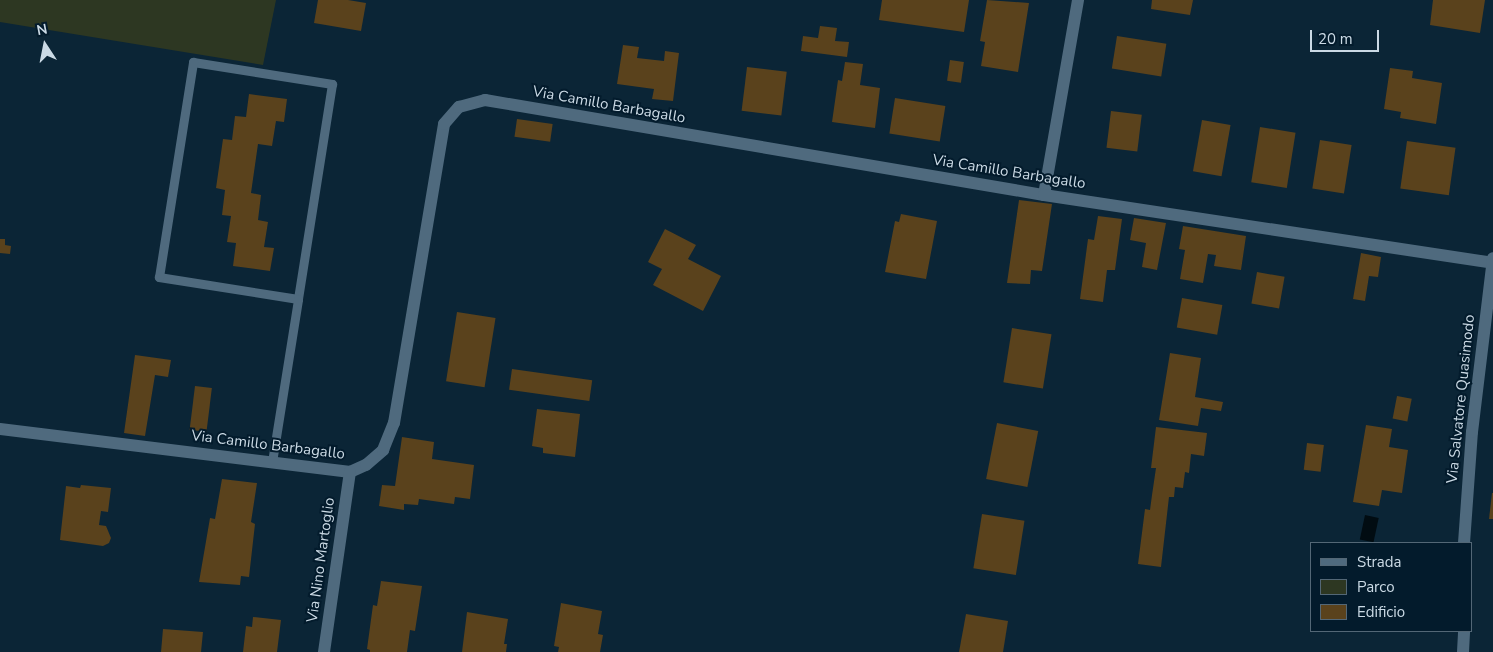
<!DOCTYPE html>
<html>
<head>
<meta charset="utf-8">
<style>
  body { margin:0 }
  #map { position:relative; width:1493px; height:652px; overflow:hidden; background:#0b2536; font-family:"Nunito Sans",sans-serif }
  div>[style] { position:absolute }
  .green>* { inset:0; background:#2d3722 }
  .water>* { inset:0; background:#010c12; transform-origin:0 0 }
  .building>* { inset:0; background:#5a421c; transform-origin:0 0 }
  .service>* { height:9px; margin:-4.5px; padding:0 4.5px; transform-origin:4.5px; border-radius:4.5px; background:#4f6a7e }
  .minor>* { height:12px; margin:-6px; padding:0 6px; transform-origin:6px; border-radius:6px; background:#4f6a7e }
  span { translate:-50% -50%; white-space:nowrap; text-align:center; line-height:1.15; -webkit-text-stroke:4px #031b2c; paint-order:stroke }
  .street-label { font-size:15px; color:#cbdae5 }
  .legend { position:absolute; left:1310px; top:542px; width:162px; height:90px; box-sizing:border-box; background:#031b2c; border:1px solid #536776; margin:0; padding:6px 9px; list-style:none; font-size:15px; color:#cbdae5 }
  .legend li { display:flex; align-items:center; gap:10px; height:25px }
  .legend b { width:25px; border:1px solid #536776 }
  .north { position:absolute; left:20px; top:20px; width:50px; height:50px; -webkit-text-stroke:4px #031b2c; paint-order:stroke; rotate:349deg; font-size:14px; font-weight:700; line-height:20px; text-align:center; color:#cbdae5 }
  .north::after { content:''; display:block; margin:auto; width:18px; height:22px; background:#cbdae5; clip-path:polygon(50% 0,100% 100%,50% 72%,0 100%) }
  .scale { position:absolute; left:1310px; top:30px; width:69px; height:22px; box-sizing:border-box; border:2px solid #cbdae5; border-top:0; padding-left:6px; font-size:15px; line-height:18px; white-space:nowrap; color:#cbdae5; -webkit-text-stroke:4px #031b2c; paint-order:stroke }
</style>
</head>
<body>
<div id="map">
  <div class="green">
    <i style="clip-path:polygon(0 0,276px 0,263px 65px,0 22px)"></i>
  </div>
  <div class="water">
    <i style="left:1365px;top:515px;width:14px;height:25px;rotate:12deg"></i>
  </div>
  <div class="building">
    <i style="clip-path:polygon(318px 0,348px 0,366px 3px,361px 31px,314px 23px)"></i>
    <i style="clip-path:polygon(882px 0,969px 0,964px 32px,879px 20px)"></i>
    <i style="clip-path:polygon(987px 0,1029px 3px,1018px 72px,981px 66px,985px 42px,980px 41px)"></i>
    <i style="clip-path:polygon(1152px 0,1193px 0,1190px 15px,1151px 9px)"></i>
    <i style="clip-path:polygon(1433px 0,1485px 0,1480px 33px,1430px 25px)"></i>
    <i style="clip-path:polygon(820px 26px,837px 28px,835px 41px,849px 42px,847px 57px,801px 51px,803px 36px,818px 38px)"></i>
    <i style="left:1117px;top:36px;width:50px;height:33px;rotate:9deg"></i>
    <i style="clip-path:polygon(623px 45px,639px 47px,637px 58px,664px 61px,665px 51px,679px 53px,673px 101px,652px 99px,654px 89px,617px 84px)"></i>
    <i style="left:950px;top:60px;width:14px;height:21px;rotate:8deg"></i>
    <i style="clip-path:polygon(845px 62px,863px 64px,860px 85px,880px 88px,875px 128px,832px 122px,838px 80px,842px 81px)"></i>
    <i style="left:747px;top:67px;width:40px;height:44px;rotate:7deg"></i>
    <i style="clip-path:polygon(1390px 68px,1413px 71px,1412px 78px,1442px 83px,1436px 124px,1400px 118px,1401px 112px,1384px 109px)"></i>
    <i style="clip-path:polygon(249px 94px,287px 99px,284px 122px,276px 121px,272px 146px,258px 144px,251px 193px,261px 195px,258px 220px,268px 222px,264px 247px,274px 248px,270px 271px,233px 266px,236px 243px,227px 242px,231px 216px,222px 215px,225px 190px,216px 188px,223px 139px,232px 140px,235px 116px,246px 117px)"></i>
    <i style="left:895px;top:98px;width:51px;height:36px;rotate:9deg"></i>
    <i style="left:1111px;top:111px;width:31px;height:37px;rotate:7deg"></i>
    <i style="left:517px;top:119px;width:36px;height:18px;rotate:8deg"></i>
    <i style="left:1202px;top:120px;width:29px;height:52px;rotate:10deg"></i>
    <i style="left:1260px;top:127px;width:36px;height:56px;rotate:9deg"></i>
    <i style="left:1320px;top:140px;width:32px;height:49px;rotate:9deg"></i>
    <i style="left:1407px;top:141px;width:49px;height:48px;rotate:8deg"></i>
    <i style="clip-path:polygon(1019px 200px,1052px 204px,1042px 271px,1031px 270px,1030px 284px,1007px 283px)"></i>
    <i style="clip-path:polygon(901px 214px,937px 221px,926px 279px,885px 272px,895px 221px,899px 222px)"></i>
    <i style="clip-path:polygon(1098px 216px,1122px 219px,1115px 270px,1107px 270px,1103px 302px,1080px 299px,1088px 239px,1094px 240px)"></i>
    <i style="clip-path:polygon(1134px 218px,1166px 223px,1157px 270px,1142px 267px,1146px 243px,1130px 240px)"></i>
    <i style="clip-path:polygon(1183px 226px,1246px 236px,1241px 270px,1214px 266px,1216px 255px,1208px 254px,1203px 283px,1180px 279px,1185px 250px,1179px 249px)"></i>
    <i style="clip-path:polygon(665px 229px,696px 245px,688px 259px,721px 276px,703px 311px,653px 285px,662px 269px,648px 262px)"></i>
    <i style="clip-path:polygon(0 239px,5px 239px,5px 245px,11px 246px,10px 254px,0 253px)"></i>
    <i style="clip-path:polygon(1361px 253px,1381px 257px,1378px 277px,1369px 276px,1365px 301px,1353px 299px)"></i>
    <i style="left:1257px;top:272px;width:28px;height:32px;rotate:10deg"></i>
    <i style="left:1182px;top:298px;width:41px;height:30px;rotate:10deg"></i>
    <i style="left:457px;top:312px;width:39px;height:70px;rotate:9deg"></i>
    <i style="left:1012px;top:328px;width:40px;height:55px;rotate:9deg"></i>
    <i style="clip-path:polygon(1170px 353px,1201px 358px,1195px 397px,1223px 402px,1221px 411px,1201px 408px,1198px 426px,1159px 420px)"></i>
    <i style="clip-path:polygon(135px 355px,171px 360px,168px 377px,155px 375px,145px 436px,124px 433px)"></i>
    <i style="left:512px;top:369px;width:81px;height:21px;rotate:8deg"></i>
    <i style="left:195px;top:386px;width:17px;height:44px;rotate:7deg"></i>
    <i style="left:1397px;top:396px;width:15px;height:23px;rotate:11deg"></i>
    <i style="clip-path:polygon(537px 409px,580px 414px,575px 457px,543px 453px,543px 448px,532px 446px)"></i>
    <i style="left:997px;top:423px;width:42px;height:57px;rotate:11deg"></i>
    <i style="clip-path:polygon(1366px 425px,1392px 429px,1389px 447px,1408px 450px,1402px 493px,1382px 490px,1379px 506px,1353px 502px)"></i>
    <i style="clip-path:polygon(1156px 427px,1207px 433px,1204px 456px,1191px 454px,1189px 473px,1185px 472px,1183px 488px,1175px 487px,1174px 497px,1169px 497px,1161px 567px,1138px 564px,1145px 509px,1150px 510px,1152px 495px,1156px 468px,1151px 468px)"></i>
    <i style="clip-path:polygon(402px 437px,434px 442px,432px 459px,474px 465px,470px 499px,455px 497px,454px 504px,419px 499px,418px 505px,404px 504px,404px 510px,379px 506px,382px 485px,395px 486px)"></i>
    <i style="left:1307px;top:443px;width:17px;height:27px;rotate:7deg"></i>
    <i style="clip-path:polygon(222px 479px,257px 483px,251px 522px,255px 524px,249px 577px,241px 576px,240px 585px,199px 582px,210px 518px,215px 519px)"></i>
    <i style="clip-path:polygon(81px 485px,111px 488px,108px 512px,101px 511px,99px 525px,106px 526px,111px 538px,109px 543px,103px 546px,60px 540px,66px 486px,80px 488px)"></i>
    <i style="clip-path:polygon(1492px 493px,1493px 493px,1493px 519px,1489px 519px)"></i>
    <i style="left:982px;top:514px;width:43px;height:55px;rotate:9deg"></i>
    <i style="clip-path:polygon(381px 581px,422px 586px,415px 631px,410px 630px,407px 652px,370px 652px,370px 650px,367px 649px,373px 605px,377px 606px)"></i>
    <i style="clip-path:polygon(561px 603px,602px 611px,598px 634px,603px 635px,600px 652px,558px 652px,559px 647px,554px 646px)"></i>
    <i style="clip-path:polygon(467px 612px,508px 619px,504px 644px,507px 644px,506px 652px,462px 652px)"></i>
    <i style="clip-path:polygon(966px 614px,1008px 621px,1003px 652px,959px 652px)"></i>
    <i style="clip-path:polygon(253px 617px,281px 620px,277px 652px,243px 652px,246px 626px,252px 627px)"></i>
    <i style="clip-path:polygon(163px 629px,203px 632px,201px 652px,161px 652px)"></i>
  </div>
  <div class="service">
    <i style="left:193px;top:62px;width:141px;rotate:9deg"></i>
    <i style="left:332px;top:84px;width:218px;rotate:99deg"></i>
    <i style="left:298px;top:299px;width:141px;rotate:-171deg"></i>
    <i style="left:159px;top:277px;width:218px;rotate:-81deg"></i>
    <i style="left:272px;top:462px;width:165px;rotate:-80.9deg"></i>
  </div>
  <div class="minor">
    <i style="left:1044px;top:195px;width:198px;rotate:-80.1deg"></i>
    <i style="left:0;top:429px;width:353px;rotate:7deg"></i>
    <i style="left:350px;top:472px;width:17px;rotate:-24deg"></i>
    <i style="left:366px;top:465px;width:23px;rotate:-41deg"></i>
    <i style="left:383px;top:450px;width:29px;rotate:-68deg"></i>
    <i style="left:394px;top:423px;width:303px;rotate:-80.5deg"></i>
    <i style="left:444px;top:124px;width:23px;rotate:-49deg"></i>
    <i style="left:459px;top:107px;width:27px;rotate:-15deg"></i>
    <i style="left:485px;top:100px;width:567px;rotate:9.65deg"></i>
    <i style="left:1044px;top:195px;width:454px;rotate:8.6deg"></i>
    <i style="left:1464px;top:543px;width:111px;rotate:-85.9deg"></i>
    <i style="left:1472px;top:432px;width:175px;rotate:-83.1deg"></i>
    <i style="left:324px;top:652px;width:182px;rotate:-81.8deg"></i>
    <i style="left:1463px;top:652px;width:21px;rotate:-87deg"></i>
  </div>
  <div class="street-label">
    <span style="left:609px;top:105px;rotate:10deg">Via Camillo Barbagallo</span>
    <span style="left:1009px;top:172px;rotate:9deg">Via Camillo Barbagallo</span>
    <span style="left:1461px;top:399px;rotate:-84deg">Via Salvatore Quasimodo</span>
    <span style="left:268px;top:445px;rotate:7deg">Via Camillo Barbagallo</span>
    <span style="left:321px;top:560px;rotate:-82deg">Via Nino Martoglio</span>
  </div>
  <ul class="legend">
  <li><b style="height:6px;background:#4f6a7e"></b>Strada</li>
  <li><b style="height:14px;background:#2d3722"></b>Parco</li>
  <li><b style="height:14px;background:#5a421c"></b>Edificio</li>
  </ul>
  <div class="north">N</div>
  <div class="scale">20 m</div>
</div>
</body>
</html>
